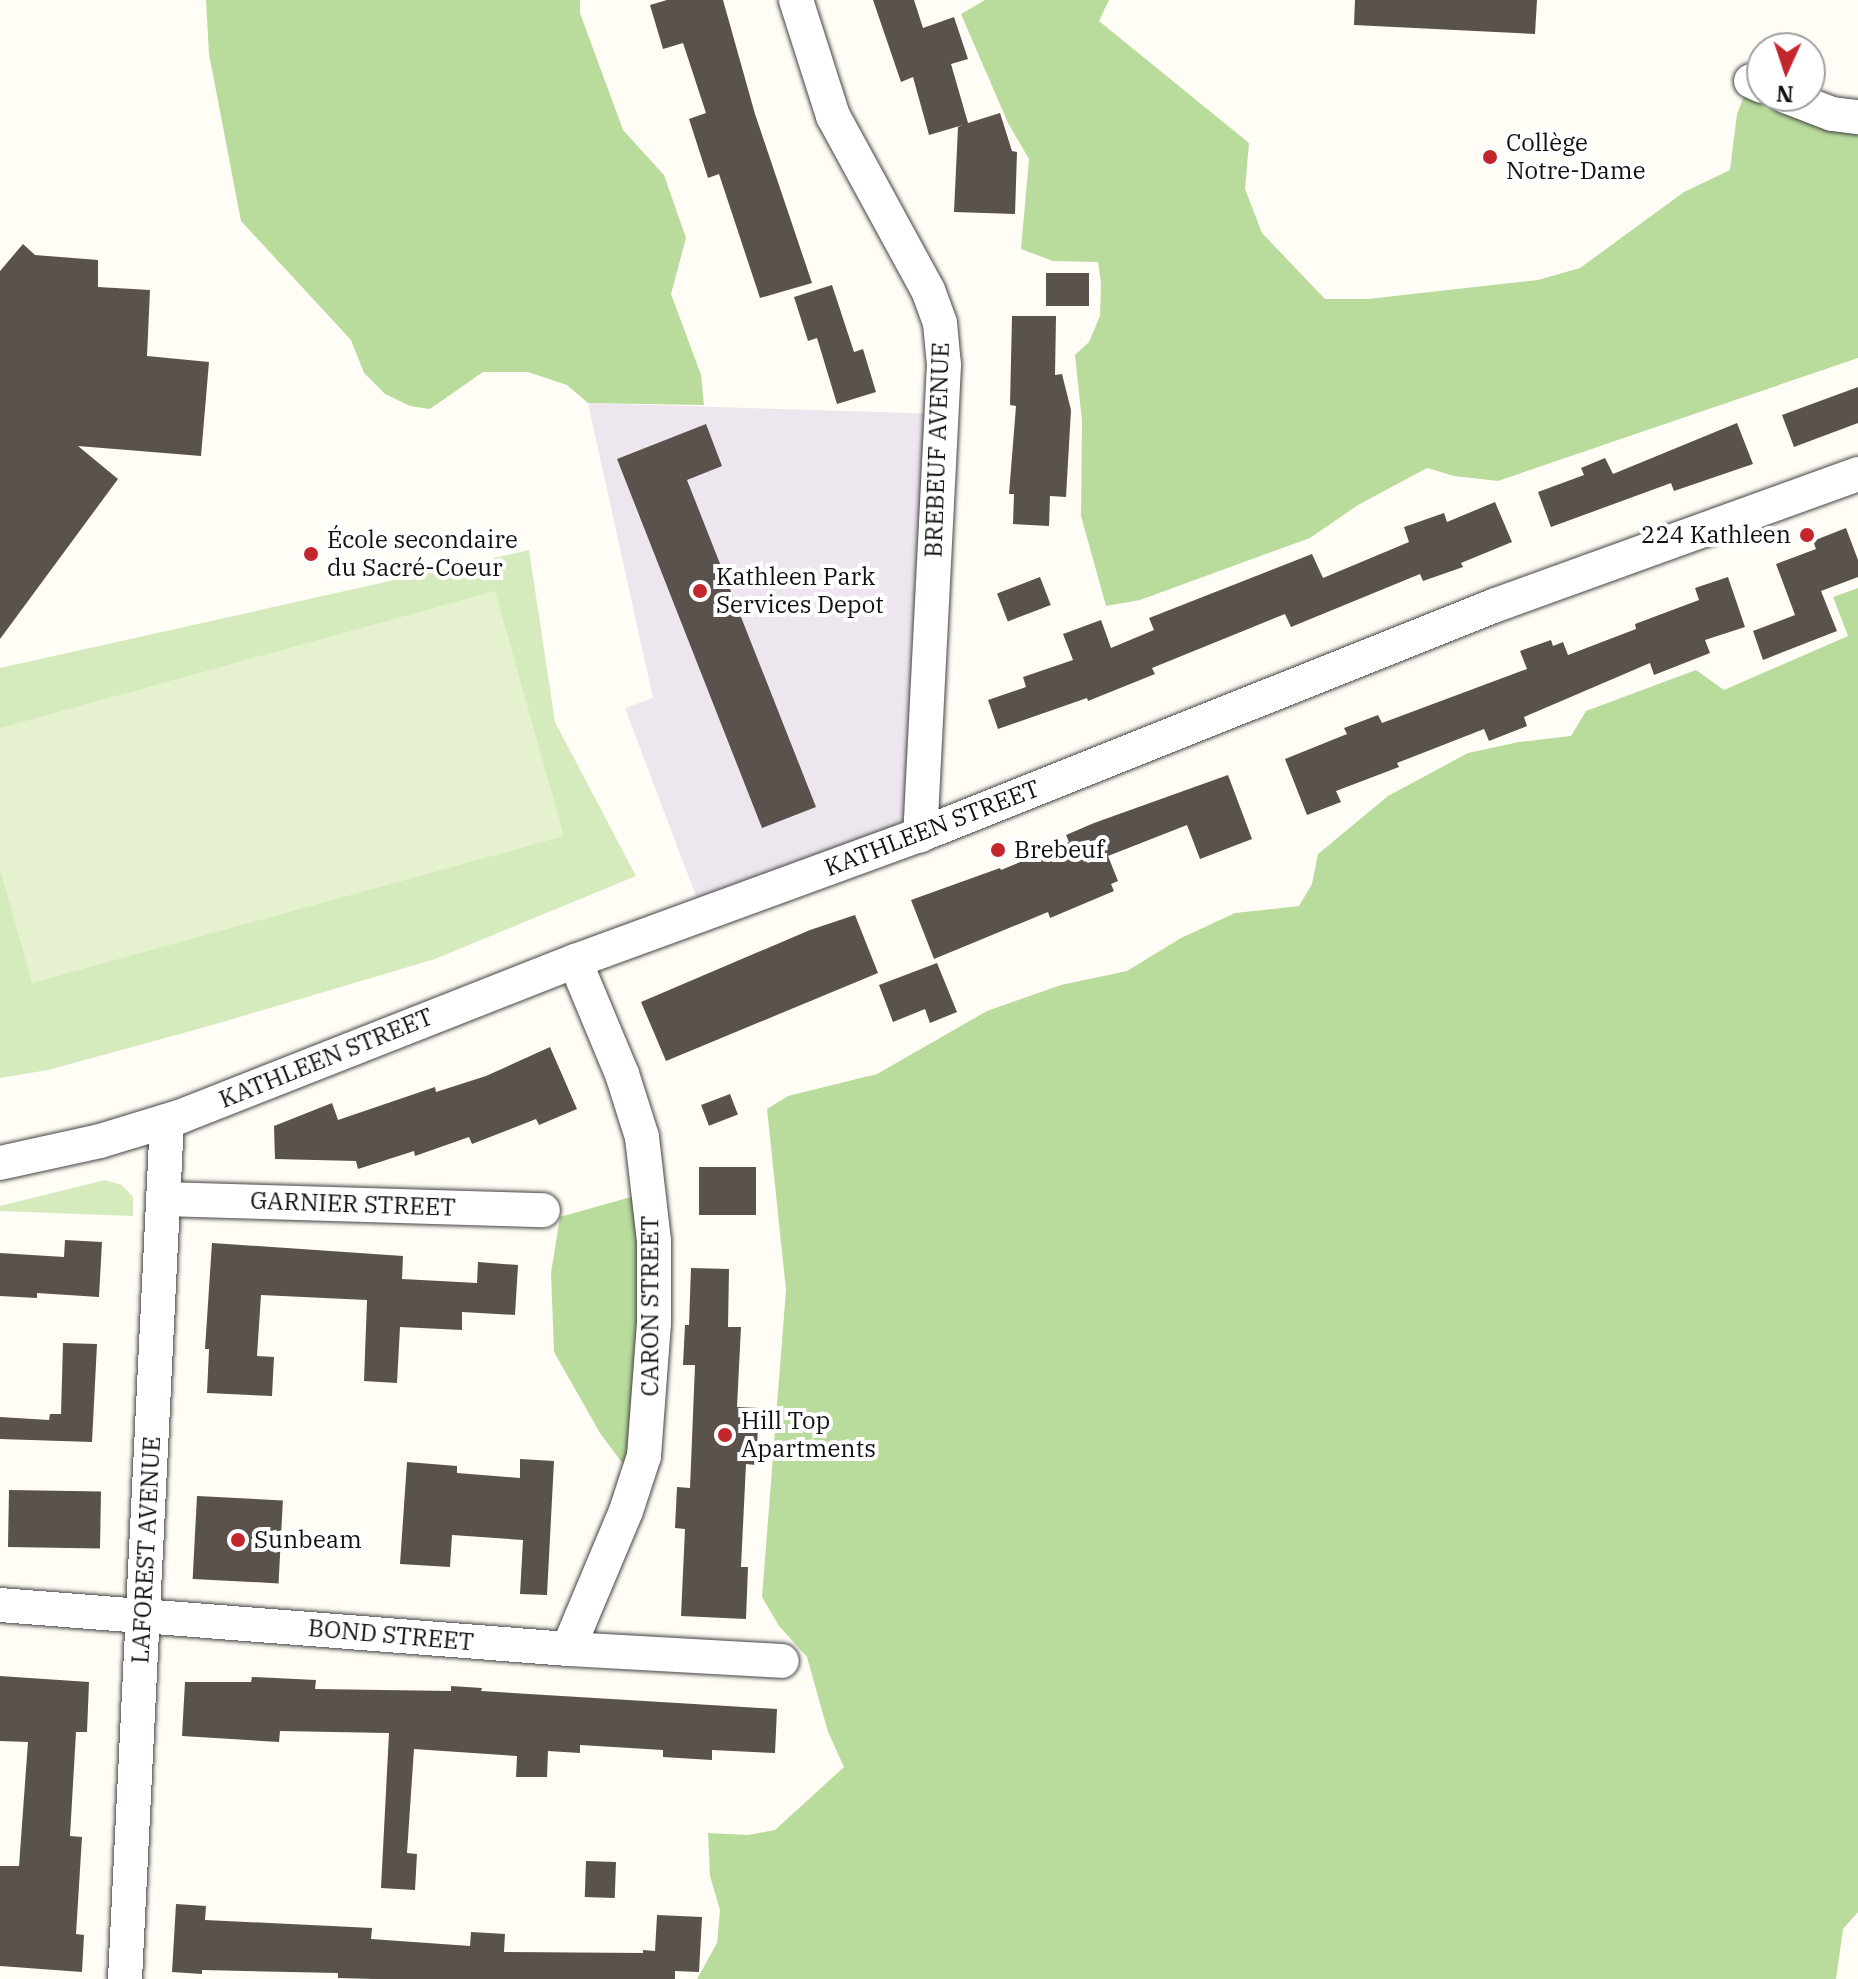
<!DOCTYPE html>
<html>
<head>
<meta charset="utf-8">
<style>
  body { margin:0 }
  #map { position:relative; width:1858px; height:1979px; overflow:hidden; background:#fffdf5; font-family:"IBM Plex Serif",serif }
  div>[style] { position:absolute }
  .industrial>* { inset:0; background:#eee6ef }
  .green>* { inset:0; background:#d5ebbd }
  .forest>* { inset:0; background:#b9dc9c }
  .pitch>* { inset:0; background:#e6f2cf }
  .building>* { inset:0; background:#5a524d; transform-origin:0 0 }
  .roads { filter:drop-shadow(0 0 2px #444) drop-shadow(0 0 2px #444) }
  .minor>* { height:34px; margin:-17px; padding:0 17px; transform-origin:17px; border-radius:17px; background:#fff }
  .dots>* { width:22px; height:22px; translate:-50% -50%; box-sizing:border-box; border:4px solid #fff; border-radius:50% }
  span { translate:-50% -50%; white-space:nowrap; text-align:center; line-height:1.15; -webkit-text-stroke:8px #fff; paint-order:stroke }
  .poi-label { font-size:24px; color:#111 }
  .left { translate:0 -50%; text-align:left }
  .right { translate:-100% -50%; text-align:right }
  .street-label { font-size:24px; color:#111 }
  .north { position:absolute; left:1746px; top:32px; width:80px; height:80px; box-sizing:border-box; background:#fff; border:2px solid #a0a0a0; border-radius:50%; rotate:183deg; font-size:22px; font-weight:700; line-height:32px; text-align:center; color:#111 }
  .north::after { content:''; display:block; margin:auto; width:28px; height:36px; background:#c4262e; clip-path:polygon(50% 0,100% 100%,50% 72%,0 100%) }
</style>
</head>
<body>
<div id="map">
  <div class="industrial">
    <i style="clip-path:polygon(588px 403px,944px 414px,922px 833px,702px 912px,625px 708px,653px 698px)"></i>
  </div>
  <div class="green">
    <i style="clip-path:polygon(529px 550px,555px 722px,636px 876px,435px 959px,209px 1026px,48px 1070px,0 1078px,0 668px)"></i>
    <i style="clip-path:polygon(105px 1180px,122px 1185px,133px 1197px,133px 1216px,0 1211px,0 1206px)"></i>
  </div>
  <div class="forest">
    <i style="clip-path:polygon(206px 0,580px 0,580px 13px,623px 130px,664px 175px,686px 238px,671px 294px,701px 375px,704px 405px,588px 403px,567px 385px,528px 372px,483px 372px,430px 409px,410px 406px,385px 394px,364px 373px,351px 340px,241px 221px,209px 54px)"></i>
    <i style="clip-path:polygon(985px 0,1109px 0,1099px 21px,1249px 143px,1245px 189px,1262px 233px,1325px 299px,1368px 299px,1538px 280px,1580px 268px,1684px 192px,1730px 170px,1737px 114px,1749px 83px,1858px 119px,1858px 358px,1498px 481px,1454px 476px,1427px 468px,1358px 505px,1310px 538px,1140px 600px,1106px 606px,1081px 516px,1082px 421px,1075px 355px,1089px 342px,1100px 316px,1101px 282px,1098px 262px,1053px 261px,1021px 249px,1029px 159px,1008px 123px,961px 14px)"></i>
    <i style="clip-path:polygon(1858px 588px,1858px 1912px,1843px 1929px,1836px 1979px,697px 1979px,717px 1943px,720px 1910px,710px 1876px,708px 1833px,748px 1835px,775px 1830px,844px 1767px,828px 1732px,807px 1657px,779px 1626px,762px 1597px,786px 1290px,767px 1109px,788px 1096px,877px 1074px,987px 1011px,1061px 985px,1127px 971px,1181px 938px,1235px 913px,1299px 906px,1312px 884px,1318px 854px,1388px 796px,1468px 753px,1519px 742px,1571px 736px,1586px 711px,1696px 670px,1724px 690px,1848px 636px,1833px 597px)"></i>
    <i style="clip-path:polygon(645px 1193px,632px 1476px,600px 1433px,554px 1352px,551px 1273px,560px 1217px)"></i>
  </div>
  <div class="pitch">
    <i style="clip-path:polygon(495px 591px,564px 836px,32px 983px,0 869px,0 728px)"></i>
  </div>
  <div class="building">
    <i style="clip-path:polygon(667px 0,723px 0,755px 114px,812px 283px,760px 298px,719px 174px,708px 178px,689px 119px,706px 113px,683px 43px,663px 49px,650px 5px)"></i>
    <i style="clip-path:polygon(873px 0,914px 0,923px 28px,954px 17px,968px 59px,951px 64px,968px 123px,1000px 113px,1012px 151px,1017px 152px,1015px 214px,954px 212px,958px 127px,963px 125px,929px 135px,913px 77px,901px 82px)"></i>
    <i style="clip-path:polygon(1355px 0,1537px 0,1535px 34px,1354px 25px)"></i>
    <i style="clip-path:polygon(23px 244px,35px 255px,98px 260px,98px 287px,150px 290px,147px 356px,209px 362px,201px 456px,78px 446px,118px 479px,0 639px,0 271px)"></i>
    <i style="left:1089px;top:273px;width:33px;height:43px;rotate:90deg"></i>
    <i style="clip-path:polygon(832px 285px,854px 352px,863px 349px,876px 392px,837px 404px,817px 338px,808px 341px,794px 297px)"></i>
    <i style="clip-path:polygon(1012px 316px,1056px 316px,1055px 375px,1062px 374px,1071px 410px,1066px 497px,1050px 496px,1049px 526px,1013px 524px,1014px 494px,1009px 494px,1016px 406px,1010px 405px)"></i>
    <i style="clip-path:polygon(1858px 387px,1858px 423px,1794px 447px,1782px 415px)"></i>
    <i style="clip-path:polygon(1737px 423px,1753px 464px,1674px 491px,1671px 483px,1551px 527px,1538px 492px,1584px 475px,1581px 468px,1605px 458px,1613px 474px)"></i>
    <i style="clip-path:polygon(706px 424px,722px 466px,687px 480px,816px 807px,762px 828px,617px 459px)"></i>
    <i style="clip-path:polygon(1495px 502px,1512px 542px,1461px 563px,1463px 567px,1423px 581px,1420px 574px,1291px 627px,1285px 614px,1152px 668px,1155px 674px,1088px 701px,1087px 698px,998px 729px,988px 700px,1026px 687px,1023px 677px,1073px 660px,1063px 634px,1101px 620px,1111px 648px,1154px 630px,1149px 618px,1312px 554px,1323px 578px,1409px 542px,1404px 527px,1444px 513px,1447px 522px)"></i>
    <i style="clip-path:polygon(1846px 528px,1858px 560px,1858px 577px,1821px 591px,1837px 631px,1763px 660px,1753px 631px,1795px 615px,1776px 564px,1816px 549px,1813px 541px)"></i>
    <i style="left:1040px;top:577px;width:30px;height:46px;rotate:69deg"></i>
    <i style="clip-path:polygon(1728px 577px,1745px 627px,1705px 640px,1710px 653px,1654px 675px,1650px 663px,1524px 717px,1527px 726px,1489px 741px,1484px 729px,1397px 763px,1399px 767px,1336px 791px,1341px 802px,1307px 815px,1285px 759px,1347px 734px,1344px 728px,1378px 715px,1382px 723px,1527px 669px,1520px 651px,1551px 640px,1553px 646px,1563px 642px,1568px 655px,1636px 629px,1635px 624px,1699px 600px,1695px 588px)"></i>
    <i style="clip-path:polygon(1228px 775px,1252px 839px,1200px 859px,1187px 825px,1108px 856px,1118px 881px,1111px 884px,1114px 891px,1050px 918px,1048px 912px,934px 959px,911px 900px,1000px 868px,1001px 870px,1069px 842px,1066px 835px,1094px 823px)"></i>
    <i style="clip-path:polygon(855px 915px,878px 973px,666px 1061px,641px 1002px,810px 930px)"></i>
    <i style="clip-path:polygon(937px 963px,957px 1012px,930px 1023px,925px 1009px,893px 1022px,879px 985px)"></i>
    <i style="clip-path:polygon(550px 1047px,577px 1109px,539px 1125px,536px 1119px,472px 1144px,469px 1137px,415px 1156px,414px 1151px,358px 1169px,356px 1161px,275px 1159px,274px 1126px,332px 1103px,338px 1120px,435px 1087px,436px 1092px,486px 1076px)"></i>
    <i style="left:730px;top:1094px;width:22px;height:31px;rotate:69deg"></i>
    <i style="left:699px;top:1167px;width:57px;height:48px"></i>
    <i style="clip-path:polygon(65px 1240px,102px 1242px,99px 1297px,37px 1293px,37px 1298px,0 1296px,0 1253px,64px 1257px)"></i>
    <i style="clip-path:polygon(212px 1243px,403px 1256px,402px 1279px,477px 1283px,478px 1262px,518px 1265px,515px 1315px,462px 1312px,462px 1330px,400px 1327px,397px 1383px,364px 1381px,367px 1300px,261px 1295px,257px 1356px,274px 1357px,272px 1396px,207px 1393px,209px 1349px,205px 1349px)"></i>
    <i style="clip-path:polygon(691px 1268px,729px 1269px,728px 1327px,741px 1327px,737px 1407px,759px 1408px,756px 1465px,746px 1464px,741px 1567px,748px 1567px,746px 1619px,681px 1616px,685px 1529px,675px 1528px,677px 1487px,690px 1488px,695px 1365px,683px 1365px,685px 1325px,689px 1325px)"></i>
    <i style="clip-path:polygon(63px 1343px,97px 1344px,92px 1442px,0 1439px,0 1417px,49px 1420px,50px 1414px,61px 1414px)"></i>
    <i style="clip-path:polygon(520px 1459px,554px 1461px,547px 1595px,520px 1594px,523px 1540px,452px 1535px,450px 1567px,400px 1564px,407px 1462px,457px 1466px,457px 1473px,520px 1478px)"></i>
    <i style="left:9px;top:1490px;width:92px;height:57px;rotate:1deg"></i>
    <i style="left:197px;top:1496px;width:86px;height:83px;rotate:3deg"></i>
    <i style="clip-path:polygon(0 1676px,89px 1682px,87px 1732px,76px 1732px,70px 1836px,82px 1837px,76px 1934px,84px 1935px,82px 1972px,0 1966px,0 1866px,19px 1866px,28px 1742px,0 1741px)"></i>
    <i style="clip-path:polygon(252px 1677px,316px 1680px,315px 1689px,451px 1691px,451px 1686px,482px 1688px,481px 1691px,777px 1709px,775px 1753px,712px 1750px,712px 1760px,663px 1757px,663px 1750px,580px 1745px,580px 1753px,548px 1751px,547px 1777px,516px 1777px,517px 1756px,414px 1749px,407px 1853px,417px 1854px,415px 1890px,381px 1888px,389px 1733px,280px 1731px,279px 1742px,182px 1736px,185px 1682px,251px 1682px)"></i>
    <i style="left:586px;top:1861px;width:30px;height:36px;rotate:2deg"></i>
    <i style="clip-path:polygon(176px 1904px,206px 1906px,205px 1920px,372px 1928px,371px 1939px,470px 1946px,471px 1932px,505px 1934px,504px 1952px,643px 1953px,643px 1950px,655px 1951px,657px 1915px,702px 1917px,699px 1972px,675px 1971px,675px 1979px,374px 1979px,338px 1978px,338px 1973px,202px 1970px,202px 1974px,172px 1972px)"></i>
  </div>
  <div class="roads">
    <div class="minor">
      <i style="left:796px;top:0;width:122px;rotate:72.3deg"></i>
      <i style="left:833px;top:116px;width:198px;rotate:61.4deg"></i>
      <i style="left:928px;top:290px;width:35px;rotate:70deg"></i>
      <i style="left:940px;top:323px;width:42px;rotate:84.6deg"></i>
      <i style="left:944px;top:365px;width:471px;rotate:92.9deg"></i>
      <i style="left:1751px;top:81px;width:12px;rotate:24deg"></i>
      <i style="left:1785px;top:96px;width:50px;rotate:21deg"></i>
      <i style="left:1832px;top:114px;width:26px;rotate:7deg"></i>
      <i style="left:0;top:1163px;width:102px;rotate:-12.4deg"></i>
      <i style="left:100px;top:1141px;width:83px;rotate:-16.9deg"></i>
      <i style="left:179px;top:1117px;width:426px;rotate:-21.5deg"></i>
      <i style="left:575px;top:961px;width:367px;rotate:-20.1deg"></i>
      <i style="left:920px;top:835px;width:620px;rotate:-21.77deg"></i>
      <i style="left:1496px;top:605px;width:385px;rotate:-19.9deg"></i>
      <i style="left:163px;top:1199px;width:380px;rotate:1.7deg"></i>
      <i style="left:0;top:1605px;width:570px;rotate:4.43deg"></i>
      <i style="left:568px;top:1649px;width:214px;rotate:3.2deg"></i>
      <i style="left:568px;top:1649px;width:150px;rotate:-67.2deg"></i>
      <i style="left:626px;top:1511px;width:58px;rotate:-71.9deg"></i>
      <i style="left:644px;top:1456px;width:133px;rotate:-85.7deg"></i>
      <i style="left:654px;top:1323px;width:82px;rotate:-90deg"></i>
      <i style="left:654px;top:1241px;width:105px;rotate:-96.6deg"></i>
      <i style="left:642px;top:1137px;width:66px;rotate:-107.6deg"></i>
      <i style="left:622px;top:1074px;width:122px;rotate:-112.6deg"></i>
      <i style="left:125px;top:1979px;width:859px;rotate:-87.2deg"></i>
    </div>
  </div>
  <div class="dots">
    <i style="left:1490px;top:157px;background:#c4262e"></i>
    <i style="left:1807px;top:535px;background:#c4262e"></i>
    <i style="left:311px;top:554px;background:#c4262e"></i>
    <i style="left:700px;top:591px;background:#c4262e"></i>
    <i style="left:998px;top:850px;background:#c4262e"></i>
    <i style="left:725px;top:1435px;background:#c4262e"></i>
    <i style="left:238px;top:1540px;background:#c4262e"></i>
  </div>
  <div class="poi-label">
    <span class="left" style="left:1506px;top:157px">Collège<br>Notre-Dame</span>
    <span class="right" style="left:1791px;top:535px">224 Kathleen</span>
    <span class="left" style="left:327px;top:554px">École secondaire<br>du Sacré-Coeur</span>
    <span class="left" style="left:716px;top:591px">Kathleen Park<br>Services Depot</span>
    <span class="left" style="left:1014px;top:850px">Brebeuf</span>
    <span class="left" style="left:741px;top:1435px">Hill Top<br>Apartments</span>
    <span class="left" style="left:254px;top:1540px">Sunbeam</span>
  </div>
  <div class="street-label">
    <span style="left:937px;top:450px;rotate:-88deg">BREBEUF AVENUE</span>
    <span style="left:932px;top:828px;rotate:-21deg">KATHLEEN STREET</span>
    <span style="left:326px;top:1058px;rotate:-22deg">KATHLEEN STREET</span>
    <span style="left:353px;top:1204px;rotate:2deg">GARNIER STREET</span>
    <span style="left:650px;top:1306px;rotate:-90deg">CARON STREET</span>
    <span style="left:146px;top:1550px;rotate:-87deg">LAFOREST AVENUE</span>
    <span style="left:391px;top:1635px;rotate:5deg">BOND STREET</span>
  </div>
  <div class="north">N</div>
</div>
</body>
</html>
